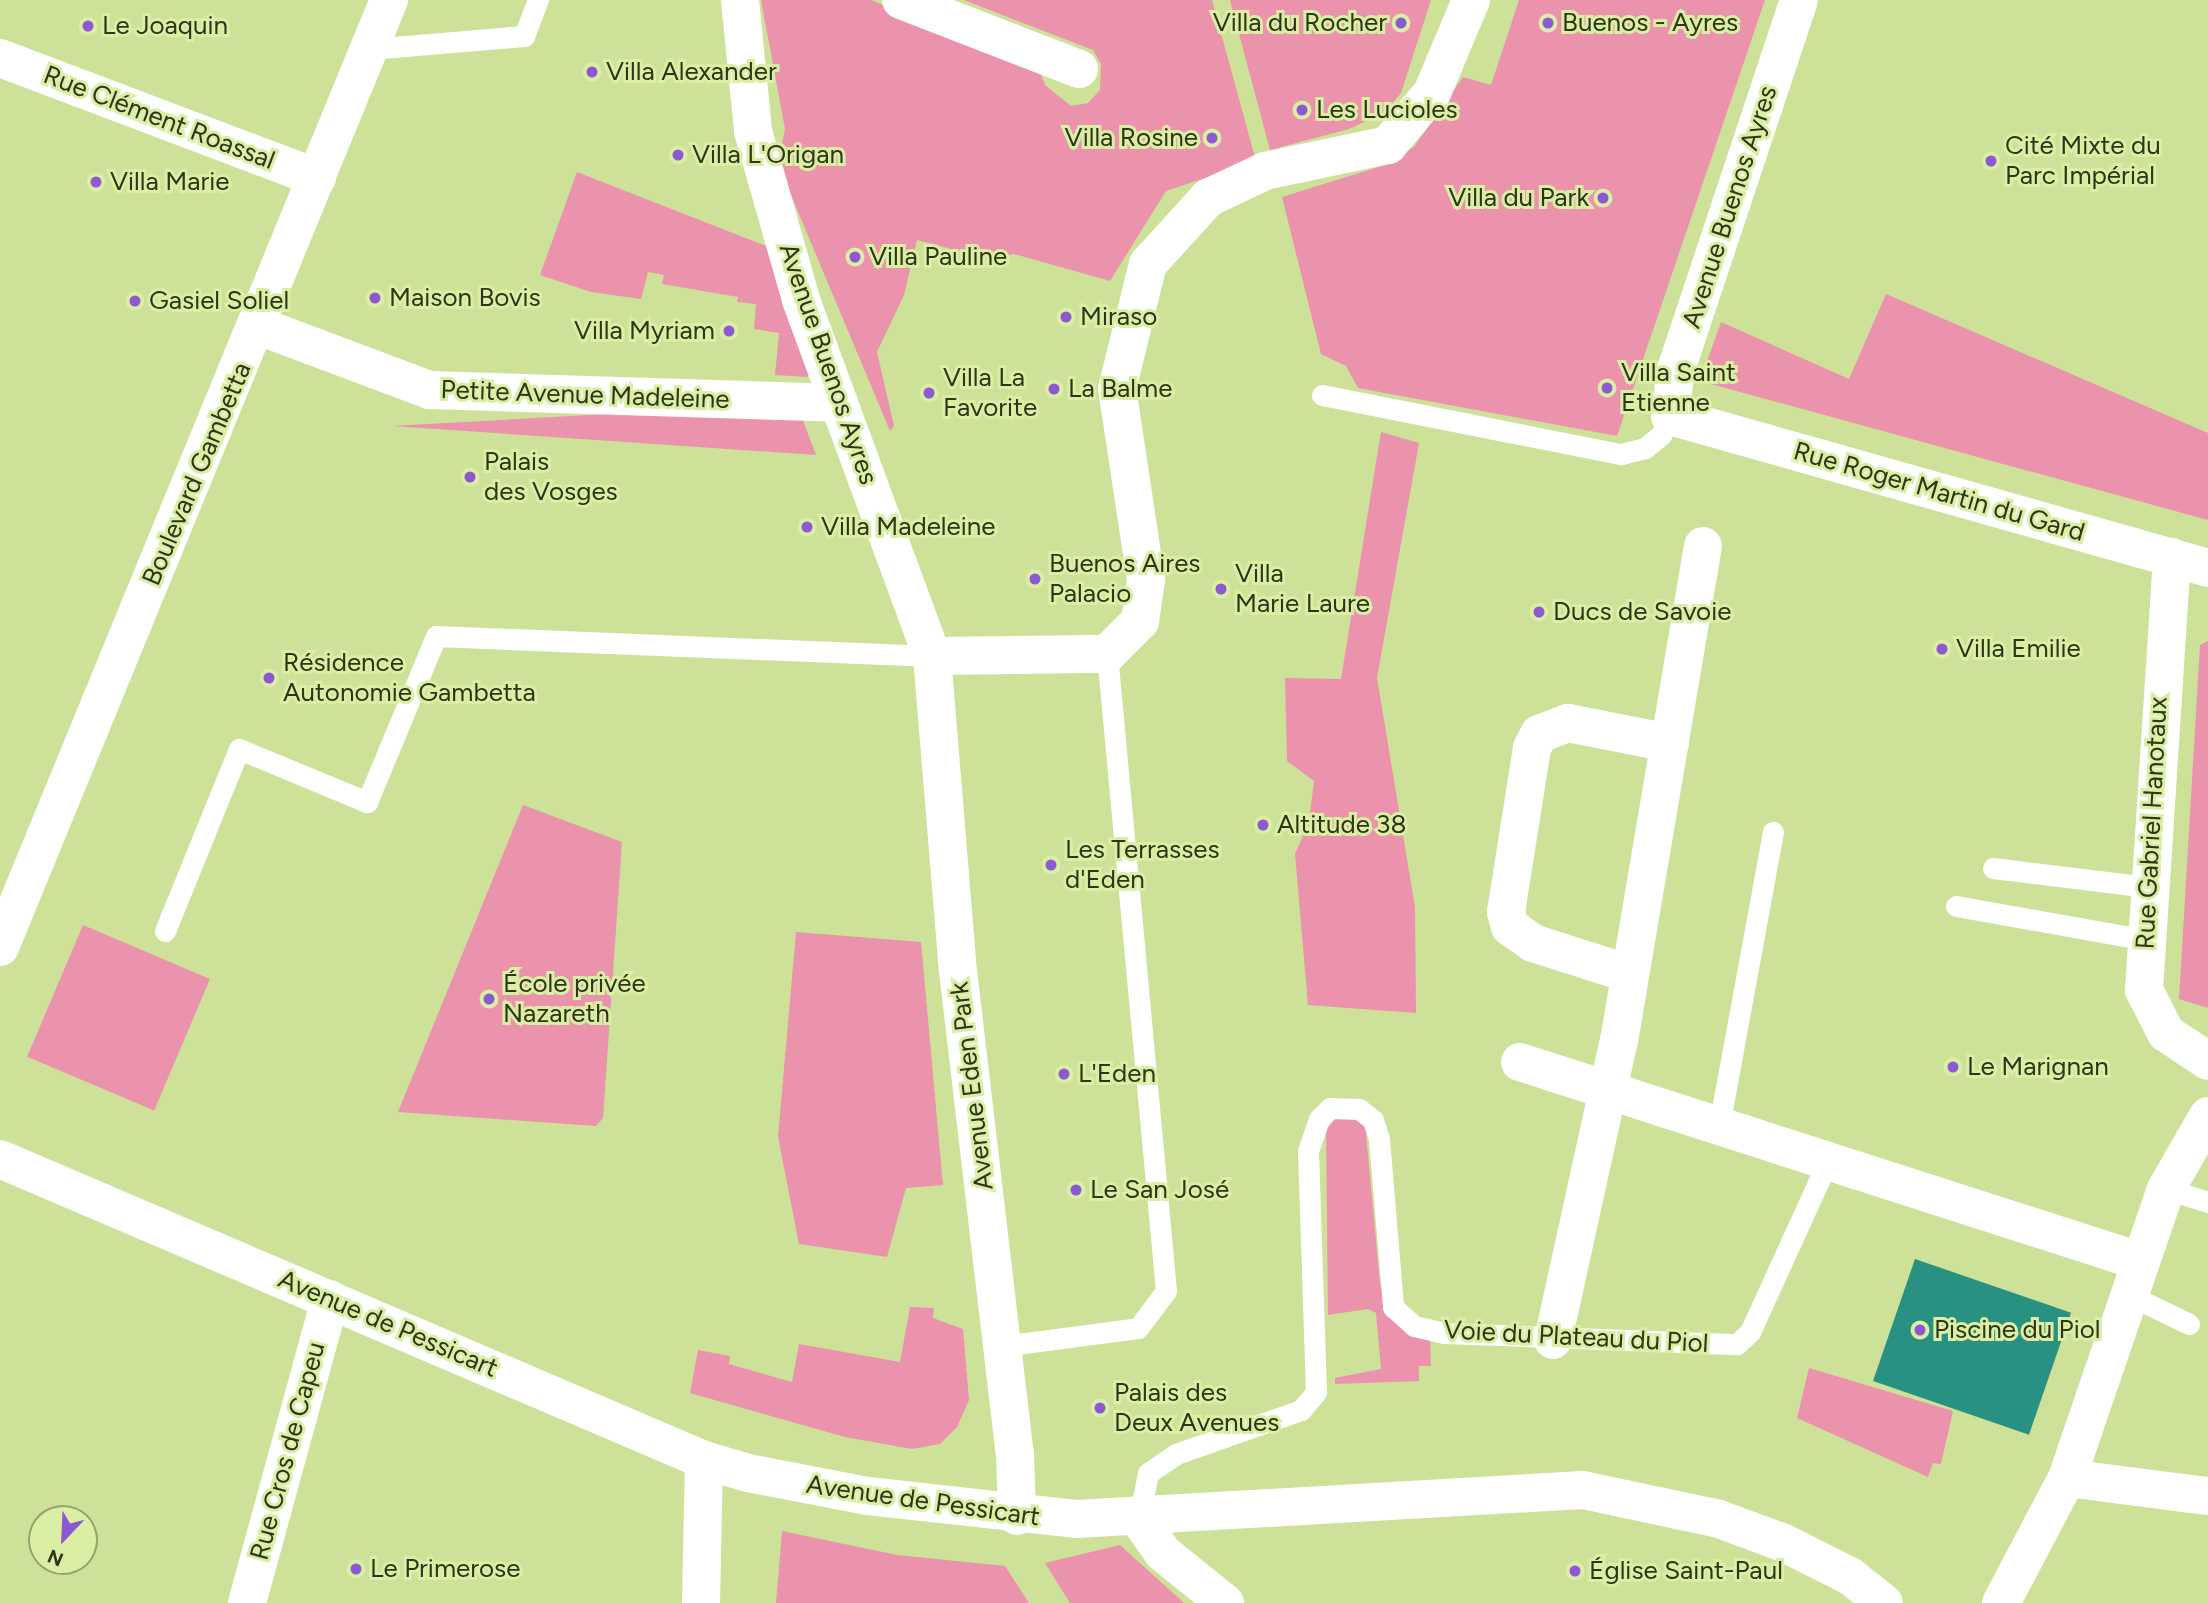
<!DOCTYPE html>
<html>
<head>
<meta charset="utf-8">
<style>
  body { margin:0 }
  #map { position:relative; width:2208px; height:1603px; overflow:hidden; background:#cde198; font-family:Figtree,sans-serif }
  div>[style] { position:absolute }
  .green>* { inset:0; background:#eb92ad; transform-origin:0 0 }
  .water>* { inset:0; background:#289182; transform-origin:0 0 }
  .lane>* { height:21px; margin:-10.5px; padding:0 10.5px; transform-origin:10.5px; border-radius:10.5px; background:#fff }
  .street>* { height:38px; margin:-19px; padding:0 19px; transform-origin:19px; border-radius:19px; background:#fff }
  .secondary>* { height:38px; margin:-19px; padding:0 19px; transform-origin:19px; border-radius:19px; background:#fff }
  .primary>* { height:38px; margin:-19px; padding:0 19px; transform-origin:19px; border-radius:19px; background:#fff }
  .dots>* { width:19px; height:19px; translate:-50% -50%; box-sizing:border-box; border:4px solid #daeea4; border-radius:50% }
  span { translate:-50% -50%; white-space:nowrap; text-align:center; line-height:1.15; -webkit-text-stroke:6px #daeea4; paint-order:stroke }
  .poi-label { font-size:26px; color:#2e3518 }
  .right { translate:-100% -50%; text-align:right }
  .left { translate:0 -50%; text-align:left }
  .street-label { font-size:26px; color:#2e3518 }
  .north { position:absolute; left:28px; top:1505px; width:70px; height:70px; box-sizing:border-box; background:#daeea4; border:2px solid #95a46c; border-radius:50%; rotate:203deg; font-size:19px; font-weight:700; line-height:28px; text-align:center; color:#2e3518 }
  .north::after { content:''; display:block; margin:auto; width:24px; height:32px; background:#8d59d2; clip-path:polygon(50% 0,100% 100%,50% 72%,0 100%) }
</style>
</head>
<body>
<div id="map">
  <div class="green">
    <i style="clip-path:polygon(761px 0,871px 0,1039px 69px,1045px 85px,1071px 106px,1088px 103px,1100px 90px,1101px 64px,1093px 50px,964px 0,1212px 0,1256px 161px,1166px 191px,1110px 281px,1014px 254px,989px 259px,917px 240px,904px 295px,877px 352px,894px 426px,890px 431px,778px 164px,785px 129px)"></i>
    <i style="clip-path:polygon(1230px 0,1431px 0,1401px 93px,1385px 112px,1349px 129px,1270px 150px)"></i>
    <i style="clip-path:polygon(1519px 0,1765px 0,1617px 436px,1358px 388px,1346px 366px,1321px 354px,1282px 197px,1385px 165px,1414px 147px,1463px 77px,1491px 85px)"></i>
    <i style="clip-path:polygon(577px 172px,766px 246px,816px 370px,807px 377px,775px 375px,779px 333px,754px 329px,756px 304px,737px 302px,738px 297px,662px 284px,664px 275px,648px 272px,641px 299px,591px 292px,540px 275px)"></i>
    <i style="clip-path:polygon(1886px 294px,2208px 433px,2208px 520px,1700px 381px,1721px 322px,1849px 379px)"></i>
    <i style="clip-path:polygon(679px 410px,802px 418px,816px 455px,392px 426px)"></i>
    <i style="clip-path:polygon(1381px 432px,1419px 443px,1377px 678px,1415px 907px,1416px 1013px,1308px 1005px,1295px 854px,1309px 822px,1314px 781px,1287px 761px,1285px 678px,1341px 679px)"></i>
    <i style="clip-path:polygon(2208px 641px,2208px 1008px,2179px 999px,2200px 645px)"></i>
    <i style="clip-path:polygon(523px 805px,622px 842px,603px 1118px,596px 1126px,398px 1112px)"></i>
    <i style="left:83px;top:925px;width:138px;height:143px;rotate:23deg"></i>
    <i style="clip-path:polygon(796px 932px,921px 942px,943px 1185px,906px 1188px,887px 1257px,799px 1244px,778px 1137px)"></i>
    <i style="clip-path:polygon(1342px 1111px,1365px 1123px,1380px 1284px,1393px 1319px,1430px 1336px,1431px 1366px,1419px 1366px,1419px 1381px,1335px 1384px,1335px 1378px,1381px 1369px,1376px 1313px,1368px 1309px,1328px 1315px,1326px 1130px)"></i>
    <i style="clip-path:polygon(910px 1307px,934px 1308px,933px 1318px,963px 1329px,969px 1400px,957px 1427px,940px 1444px,912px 1449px,845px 1437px,690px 1393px,698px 1350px,730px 1356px,729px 1364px,792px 1382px,799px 1344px,900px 1362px)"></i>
    <i style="clip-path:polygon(1809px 1368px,1953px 1411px,1941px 1464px,1933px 1463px,1928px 1477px,1797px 1418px)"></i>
    <i style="clip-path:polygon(782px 1531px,897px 1555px,1005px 1566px,1029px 1603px,776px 1603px)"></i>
    <i style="clip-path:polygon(1120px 1545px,1184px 1603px,1070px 1603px,1045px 1563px)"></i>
  </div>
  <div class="water">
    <i style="left:1915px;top:1259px;width:165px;height:129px;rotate:19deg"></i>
  </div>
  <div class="lane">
    <i style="left:369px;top:49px;width:156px;rotate:-4.8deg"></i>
    <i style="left:524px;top:36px;width:39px;rotate:-69deg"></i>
    <i style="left:1322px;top:395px;width:305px;rotate:11.2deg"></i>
    <i style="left:1621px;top:454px;width:25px;rotate:-14deg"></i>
    <i style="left:1645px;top:448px;width:21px;rotate:-39deg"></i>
    <i style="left:1661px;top:435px;width:21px;rotate:-65deg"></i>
    <i style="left:1993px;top:868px;width:156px;rotate:7deg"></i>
    <i style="left:1956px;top:906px;width:193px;rotate:10.1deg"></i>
    <i style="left:165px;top:931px;width:196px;rotate:-67.9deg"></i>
    <i style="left:239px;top:749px;width:139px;rotate:22.5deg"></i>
    <i style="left:367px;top:802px;width:180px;rotate:-67.4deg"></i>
    <i style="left:436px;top:636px;width:496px;rotate:2.3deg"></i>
    <i style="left:1719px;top:1126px;width:299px;rotate:-79.6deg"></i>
    <i style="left:2166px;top:1189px;width:44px;rotate:17.2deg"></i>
    <i style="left:2127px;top:1294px;width:69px;rotate:25.8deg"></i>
    <i style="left:1002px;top:1346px;width:137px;rotate:-7.5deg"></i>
    <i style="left:1138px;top:1328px;width:46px;rotate:-52.9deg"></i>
    <i style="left:1166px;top:1291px;width:640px;rotate:-95.29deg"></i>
    <i style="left:1139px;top:1519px;width:47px;rotate:-78.9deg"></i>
    <i style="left:1148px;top:1473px;width:34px;rotate:-34deg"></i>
    <i style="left:1176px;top:1454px;width:133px;rotate:-19.4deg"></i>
    <i style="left:1301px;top:1410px;width:23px;rotate:-50deg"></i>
    <i style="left:1316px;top:1392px;width:241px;rotate:-91.9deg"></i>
    <i style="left:1308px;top:1151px;width:34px;rotate:-71deg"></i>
    <i style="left:1319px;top:1119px;width:16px;rotate:-45deg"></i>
    <i style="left:1330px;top:1108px;width:29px;rotate:2deg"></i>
    <i style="left:1359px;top:1109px;width:18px;rotate:38deg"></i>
    <i style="left:1373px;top:1120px;width:20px;rotate:72deg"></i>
    <i style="left:1379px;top:1139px;width:169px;rotate:85.2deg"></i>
    <i style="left:1393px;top:1307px;width:28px;rotate:42deg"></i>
    <i style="left:1414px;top:1326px;width:32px;rotate:13deg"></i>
    <i style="left:1445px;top:1333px;width:292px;rotate:2.2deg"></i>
    <i style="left:1737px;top:1344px;width:18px;rotate:-43deg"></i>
    <i style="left:1750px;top:1332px;width:188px;rotate:-65.5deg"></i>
  </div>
  <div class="street">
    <i style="left:740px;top:0;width:132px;rotate:84.3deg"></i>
    <i style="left:753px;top:131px;width:176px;rotate:74.1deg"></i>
    <i style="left:801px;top:300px;width:379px;rotate:69.8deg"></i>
    <i style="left:932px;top:656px;width:175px;rotate:-0.7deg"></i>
    <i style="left:1107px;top:654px;width:47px;rotate:-45deg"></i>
    <i style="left:1140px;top:621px;width:41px;rotate:-81.7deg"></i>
    <i style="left:1146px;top:580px;width:193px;rotate:-98.6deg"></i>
    <i style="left:1117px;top:389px;width:129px;rotate:-76.1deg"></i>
    <i style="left:1148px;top:264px;width:89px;rotate:-47.7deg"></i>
    <i style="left:1208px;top:198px;width:63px;rotate:-25.3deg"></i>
    <i style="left:1265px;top:171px;width:126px;rotate:-11.9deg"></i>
    <i style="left:1388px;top:145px;width:68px;rotate:-49.8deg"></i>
    <i style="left:1432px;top:93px;width:101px;rotate:-67.2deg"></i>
    <i style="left:901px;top:0;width:191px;rotate:21.2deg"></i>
    <i style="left:1799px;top:0;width:389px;rotate:108.4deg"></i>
    <i style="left:1676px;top:369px;width:47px;rotate:97.3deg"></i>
    <i style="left:1670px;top:416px;width:559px;rotate:15.78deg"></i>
    <i style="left:0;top:58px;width:339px;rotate:20.7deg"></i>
    <i style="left:259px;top:326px;width:182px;rotate:20.6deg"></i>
    <i style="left:429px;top:390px;width:410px;rotate:1.8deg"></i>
    <i style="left:2172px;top:557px;width:434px;rotate:93.7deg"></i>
    <i style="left:2144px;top:990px;width:48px;rotate:62.9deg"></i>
    <i style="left:2166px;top:1033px;width:50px;rotate:33.7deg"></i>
    <i style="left:932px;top:656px;width:316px;rotate:85.3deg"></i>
    <i style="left:958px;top:971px;width:485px;rotate:83.3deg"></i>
    <i style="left:1015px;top:1453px;width:63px;rotate:88.2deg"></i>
    <i style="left:1630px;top:974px;width:102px;rotate:-162.3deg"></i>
    <i style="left:1533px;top:943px;width:28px;rotate:-145deg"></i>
    <i style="left:1510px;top:927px;width:16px;rotate:-105deg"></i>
    <i style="left:1506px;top:912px;width:166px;rotate:-81deg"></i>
    <i style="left:1532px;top:748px;width:16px;rotate:-63deg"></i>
    <i style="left:1539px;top:734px;width:31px;rotate:-21deg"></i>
    <i style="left:1568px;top:723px;width:104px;rotate:11.1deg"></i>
    <i style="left:1520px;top:1062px;width:650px;rotate:17.82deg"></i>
    <i style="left:1553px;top:1340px;width:306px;rotate:-77.6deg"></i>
    <i style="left:1619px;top:1041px;width:502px;rotate:-80.37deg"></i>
    <i style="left:2067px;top:1478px;width:142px;rotate:7.3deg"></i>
    <i style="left:1139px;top:1519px;width:42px;rotate:54.8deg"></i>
    <i style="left:1163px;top:1553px;width:80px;rotate:38.9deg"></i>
    <i style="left:247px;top:1603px;width:315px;rotate:-74.7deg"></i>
    <i style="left:701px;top:1603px;width:143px;rotate:-88.8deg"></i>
    <i style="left:2001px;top:1603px;width:141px;rotate:-62.2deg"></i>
    <i style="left:2067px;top:1478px;width:305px;rotate:-71.1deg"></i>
    <i style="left:2166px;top:1189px;width:84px;rotate:-60.1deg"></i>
  </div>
  <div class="secondary">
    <i style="left:0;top:1159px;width:766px;rotate:23.15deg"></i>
    <i style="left:704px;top:1460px;width:46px;rotate:16.5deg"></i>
    <i style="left:748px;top:1473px;width:122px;rotate:10.9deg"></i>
    <i style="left:868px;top:1496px;width:209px;rotate:6.3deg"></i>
    <i style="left:1076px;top:1519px;width:508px;rotate:-3.27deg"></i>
    <i style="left:1583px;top:1490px;width:139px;rotate:12deg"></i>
    <i style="left:1719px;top:1519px;width:69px;rotate:20.3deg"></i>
    <i style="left:1784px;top:1543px;width:74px;rotate:26.6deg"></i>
    <i style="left:1850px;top:1576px;width:43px;rotate:38.5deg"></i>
  </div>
  <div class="primary">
    <i style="left:0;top:947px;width:1024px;rotate:-67.67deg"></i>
  </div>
  <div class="dots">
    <i style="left:1401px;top:23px;background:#8d59d2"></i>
    <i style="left:1548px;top:23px;background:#8d59d2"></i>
    <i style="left:88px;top:26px;background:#8d59d2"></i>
    <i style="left:592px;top:72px;background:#8d59d2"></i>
    <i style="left:1302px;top:110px;background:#8d59d2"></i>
    <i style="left:1212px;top:138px;background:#8d59d2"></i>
    <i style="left:678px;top:155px;background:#8d59d2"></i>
    <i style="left:1991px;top:161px;background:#8d59d2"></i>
    <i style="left:96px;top:182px;background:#8d59d2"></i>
    <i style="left:1603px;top:198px;background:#8d59d2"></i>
    <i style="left:855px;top:257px;background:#8d59d2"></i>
    <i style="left:375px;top:298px;background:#8d59d2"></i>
    <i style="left:135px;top:301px;background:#8d59d2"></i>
    <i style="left:1066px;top:317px;background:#8d59d2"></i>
    <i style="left:729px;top:331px;background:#8d59d2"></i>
    <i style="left:1607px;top:388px;background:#8d59d2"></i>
    <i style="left:1054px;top:389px;background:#8d59d2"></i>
    <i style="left:929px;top:393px;background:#8d59d2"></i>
    <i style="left:470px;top:477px;background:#8d59d2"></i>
    <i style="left:807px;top:527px;background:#8d59d2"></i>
    <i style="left:1035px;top:579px;background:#8d59d2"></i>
    <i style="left:1221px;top:589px;background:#8d59d2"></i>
    <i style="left:1539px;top:612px;background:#8d59d2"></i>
    <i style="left:1942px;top:649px;background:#8d59d2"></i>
    <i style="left:269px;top:678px;background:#8d59d2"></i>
    <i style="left:1263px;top:825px;background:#8d59d2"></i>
    <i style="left:1051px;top:865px;background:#8d59d2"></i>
    <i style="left:489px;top:999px;background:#8d59d2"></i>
    <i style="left:1953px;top:1067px;background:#8d59d2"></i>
    <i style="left:1064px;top:1074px;background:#8d59d2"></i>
    <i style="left:1076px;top:1190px;background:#8d59d2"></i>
    <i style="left:1920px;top:1330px;background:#8d59d2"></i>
    <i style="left:1100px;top:1408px;background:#8d59d2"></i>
    <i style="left:356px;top:1569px;background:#8d59d2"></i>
    <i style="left:1575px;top:1571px;background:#8d59d2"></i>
  </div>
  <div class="poi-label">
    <span class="right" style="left:1387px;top:23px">Villa du Rocher</span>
    <span class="left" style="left:1562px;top:23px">Buenos - Ayres</span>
    <span class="left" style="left:102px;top:26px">Le Joaquin</span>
    <span class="left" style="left:606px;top:72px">Villa Alexander</span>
    <span class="left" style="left:1316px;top:110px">Les Lucioles</span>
    <span class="right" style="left:1198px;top:138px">Villa Rosine</span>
    <span class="left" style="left:2005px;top:161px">Cité Mixte du<br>Parc Impérial</span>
    <span class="left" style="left:692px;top:155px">Villa L'Origan</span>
    <span class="left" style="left:110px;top:182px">Villa Marie</span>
    <span class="right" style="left:1589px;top:198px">Villa du Park</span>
    <span class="left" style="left:869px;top:257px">Villa Pauline</span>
    <span class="left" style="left:389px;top:298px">Maison Bovis</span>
    <span class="left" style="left:149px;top:301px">Gasiel Soliel</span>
    <span class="left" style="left:1080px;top:317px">Miraso</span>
    <span class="right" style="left:715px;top:331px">Villa Myriam</span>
    <span class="left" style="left:1621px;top:388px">Villa Saint<br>Etienne</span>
    <span class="left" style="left:943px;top:393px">Villa La<br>Favorite</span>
    <span class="left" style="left:1068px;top:389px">La Balme</span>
    <span class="left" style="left:484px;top:477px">Palais<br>des Vosges</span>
    <span class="left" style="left:821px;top:527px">Villa Madeleine</span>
    <span class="left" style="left:1049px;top:579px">Buenos Aires<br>Palacio</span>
    <span class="left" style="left:1235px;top:589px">Villa<br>Marie Laure</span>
    <span class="left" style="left:1553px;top:612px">Ducs de Savoie</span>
    <span class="left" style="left:1956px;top:649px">Villa Emilie</span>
    <span class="left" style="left:283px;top:678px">Résidence<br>Autonomie Gambetta</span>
    <span class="left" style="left:1277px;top:825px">Altitude 38</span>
    <span class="left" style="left:1065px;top:865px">Les Terrasses<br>d'Eden</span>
    <span class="left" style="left:503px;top:999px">École privée<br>Nazareth</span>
    <span class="left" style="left:1967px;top:1067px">Le Marignan</span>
    <span class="left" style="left:1078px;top:1074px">L'Eden</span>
    <span class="left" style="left:1090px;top:1190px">Le San José</span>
    <span class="left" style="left:1934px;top:1330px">Piscine du Piol</span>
    <span class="left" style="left:1114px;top:1408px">Palais des<br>Deux Avenues</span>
    <span class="left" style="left:370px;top:1569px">Le Primerose</span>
    <span class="left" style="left:1589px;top:1571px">Église Saint-Paul</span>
  </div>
  <div class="street-label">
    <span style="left:159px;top:118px;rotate:21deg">Rue Clément Roassal</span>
    <span style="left:1730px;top:207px;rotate:-72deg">Avenue Buenos Ayres</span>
    <span style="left:828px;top:364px;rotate:71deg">Avenue Buenos Ayres</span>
    <span style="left:585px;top:395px;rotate:2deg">Petite Avenue Madeleine</span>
    <span style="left:197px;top:474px;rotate:-67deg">Boulevard Gambetta</span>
    <span style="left:1939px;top:492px;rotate:16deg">Rue Roger Martin du Gard</span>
    <span style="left:2152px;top:823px;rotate:-87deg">Rue Gabriel Hanotaux</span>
    <span style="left:972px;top:1086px;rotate:-97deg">Avenue Eden Park</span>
    <span style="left:388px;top:1324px;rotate:23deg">Avenue de Pessicart</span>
    <span style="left:1576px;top:1337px;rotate:3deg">Voie du Plateau du Piol</span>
    <span style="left:288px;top:1451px;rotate:-75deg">Rue Cros de Capeu</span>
    <span style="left:923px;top:1501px;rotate:8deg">Avenue de Pessicart</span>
  </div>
  <div class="north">N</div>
</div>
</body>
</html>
